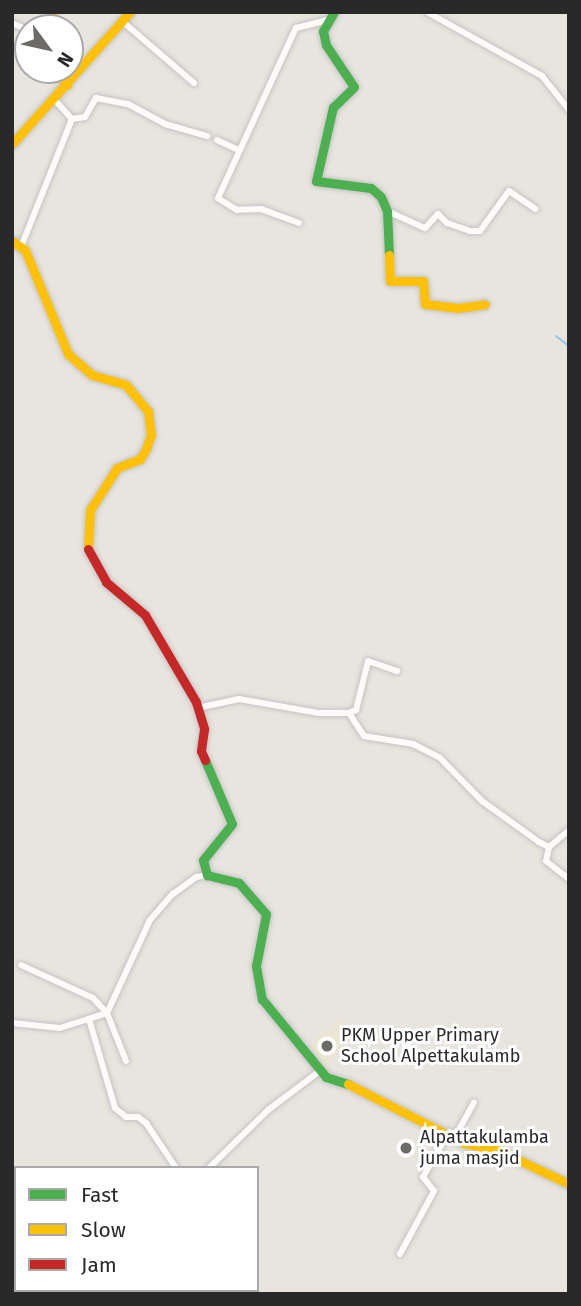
<!DOCTYPE html>
<html>
<head>
<meta charset="utf-8">
<style>
  body { margin:0 }
  #map { position:relative; width:581px; height:1306px; overflow:hidden; background:#e8e5de; font-family:"Fira Sans",sans-serif }
  div>[style] { position:absolute }
  .education>* { inset:0; background:#ebe6d3 }
  .stream>* { height:2px; margin:-1px; padding:0 1px; transform-origin:1px; border-radius:1px; background:#92c8e9 }
  .roads { filter:drop-shadow(0 0 2px #c5c4c4) drop-shadow(0 0 2px #c5c4c4) }
  .street>* { height:6px; margin:-3px; padding:0 3px; transform-origin:3px; border-radius:3px; background:#fcfbfa }
  .fast>* { height:9px; margin:-4.5px; padding:0 4.5px; transform-origin:4.5px; border-radius:4.5px; background:#4caf50 }
  .slow>* { height:9px; margin:-4.5px; padding:0 4.5px; transform-origin:4.5px; border-radius:4.5px; background:#ffc107 }
  .jam>* { height:9px; margin:-4.5px; padding:0 4.5px; transform-origin:4.5px; border-radius:4.5px; background:#c62828 }
  .dots>* { width:19px; height:19px; translate:-50% -50%; box-sizing:border-box; border:4px solid #fff; border-radius:50% }
  span { translate:-50% -50%; white-space:nowrap; text-align:center; line-height:1.15; -webkit-text-stroke:6px #fff; paint-order:stroke }
  .poi-label { font-size:18px; color:#292929 }
  .left { translate:0 -50%; text-align:left }
  .frame { position:absolute; inset:0; border:14px solid #292929; pointer-events:none }
  .legend { position:absolute; left:14px; top:1166px; width:245px; height:126px; box-sizing:border-box; background:#fff; border:2px solid #a9a9a9; margin:0; padding:9px 12px; list-style:none; font-size:21px; color:#292929 }
  .legend li { display:flex; align-items:center; gap:14px; height:35px }
  .legend b { width:35px; border:2px solid #a9a9a9 }
  .north { position:absolute; left:14px; top:14px; width:70px; height:70px; box-sizing:border-box; background:#fff; border:2px solid #a9a9a9; border-radius:50%; rotate:123deg; font-size:19px; font-weight:700; line-height:28px; text-align:center; color:#292929 }
  .north::after { content:''; display:block; margin:auto; width:24px; height:32px; background:#6c6b68; clip-path:polygon(50% 0,100% 100%,50% 72%,0 100%) }
</style>
</head>
<body>
<div id="map">
  <div class="education">
    <i style="clip-path:polygon(340px 1019px,354px 1033px,325px 1067px,308px 1049px,323px 1029px,328px 1031px)"></i>
  </div>
  <div class="stream">
    <i style="left:556px;top:336px;width:16px;rotate:38deg"></i>
  </div>
  <div class="roads">
    <div class="street">
      <i style="left:427px;top:12px;width:132px;rotate:29.1deg"></i>
      <i style="left:542px;top:76px;width:43px;rotate:51.5deg"></i>
      <i style="left:122px;top:21px;width:95px;rotate:40.7deg"></i>
      <i style="left:12px;top:23px;width:17px;rotate:24deg"></i>
      <i style="left:72px;top:119px;width:13px;rotate:-9deg"></i>
      <i style="left:85px;top:117px;width:22px;rotate:-60deg"></i>
      <i style="left:96px;top:98px;width:33px;rotate:11deg"></i>
      <i style="left:128px;top:104px;width:42px;rotate:28.4deg"></i>
      <i style="left:165px;top:124px;width:44px;rotate:15.9deg"></i>
      <i style="left:217px;top:140px;width:23px;rotate:25deg"></i>
      <i style="left:387px;top:211px;width:42px;rotate:24.1deg"></i>
      <i style="left:425px;top:228px;width:19px;rotate:-47deg"></i>
      <i style="left:438px;top:214px;width:13px;rotate:45deg"></i>
      <i style="left:447px;top:223px;width:24px;rotate:19deg"></i>
      <i style="left:470px;top:231px;width:10px"></i>
      <i style="left:480px;top:231px;width:49px;rotate:-54.1deg"></i>
      <i style="left:509px;top:191px;width:32px;rotate:34deg"></i>
      <i style="left:299px;top:223px;width:40px;rotate:-159.8deg"></i>
      <i style="left:261px;top:209px;width:24px;rotate:178deg"></i>
      <i style="left:237px;top:210px;width:22px;rotate:-148deg"></i>
      <i style="left:218px;top:198px;width:187px;rotate:-65.4deg"></i>
      <i style="left:296px;top:28px;width:33px;rotate:-14deg"></i>
      <i style="left:21px;top:247px;width:138px;rotate:-68.3deg"></i>
      <i style="left:72px;top:119px;width:27px;rotate:-132deg"></i>
      <i style="left:197px;top:708px;width:43px;rotate:-12.1deg"></i>
      <i style="left:239px;top:699px;width:80px;rotate:10deg"></i>
      <i style="left:318px;top:713px;width:31px"></i>
      <i style="left:349px;top:713px;width:27px;rotate:57deg"></i>
      <i style="left:364px;top:736px;width:50px;rotate:9.3deg"></i>
      <i style="left:413px;top:744px;width:30px;rotate:27deg"></i>
      <i style="left:440px;top:758px;width:60px;rotate:45.7deg"></i>
      <i style="left:482px;top:801px;width:70px;rotate:35.7deg"></i>
      <i style="left:539px;top:842px;width:11px;rotate:27deg"></i>
      <i style="left:549px;top:847px;width:26px;rotate:-40deg"></i>
      <i style="left:349px;top:713px;width:8px;rotate:-23deg"></i>
      <i style="left:356px;top:710px;width:50px;rotate:-76.2deg"></i>
      <i style="left:368px;top:661px;width:31px;rotate:19deg"></i>
      <i style="left:549px;top:847px;width:14px;rotate:102deg"></i>
      <i style="left:546px;top:861px;width:29px;rotate:38deg"></i>
      <i style="left:89px;top:1019px;width:93px;rotate:73.7deg"></i>
      <i style="left:115px;top:1108px;width:14px;rotate:39deg"></i>
      <i style="left:126px;top:1117px;width:12px"></i>
      <i style="left:138px;top:1117px;width:10px;rotate:37deg"></i>
      <i style="left:146px;top:1123px;width:54px;rotate:56.3deg"></i>
      <i style="left:12px;top:1023px;width:48px;rotate:5.9deg"></i>
      <i style="left:60px;top:1028px;width:49px;rotate:-17.7deg"></i>
      <i style="left:107px;top:1013px;width:21px;rotate:-133deg"></i>
      <i style="left:93px;top:998px;width:79px;rotate:-155.4deg"></i>
      <i style="left:126px;top:1061px;width:52px;rotate:-111.6deg"></i>
      <i style="left:107px;top:1013px;width:102px;rotate:-65.2deg"></i>
      <i style="left:150px;top:920px;width:35px;rotate:-49deg"></i>
      <i style="left:173px;top:894px;width:29px;rotate:-36deg"></i>
      <i style="left:196px;top:877px;width:11px;rotate:-10deg"></i>
      <i style="left:456px;top:1135px;width:37px;rotate:-61deg"></i>
      <i style="left:209px;top:1168px;width:83px;rotate:-44.5deg"></i>
      <i style="left:268px;top:1110px;width:65px;rotate:-36.9deg"></i>
      <i style="left:400px;top:1254px;width:72px;rotate:-61.6deg"></i>
      <i style="left:434px;top:1191px;width:18px;rotate:-128deg"></i>
      <i style="left:423px;top:1177px;width:52px;rotate:-60deg"></i>
    </div>
    <div class="fast">
      <i style="left:334px;top:12px;width:22px;rotate:120deg"></i>
      <i style="left:323px;top:31px;width:14px;rotate:78deg"></i>
      <i style="left:326px;top:45px;width:50px;rotate:56.3deg"></i>
      <i style="left:354px;top:87px;width:29px;rotate:136deg"></i>
      <i style="left:333px;top:107px;width:76px;rotate:102.9deg"></i>
      <i style="left:316px;top:181px;width:55px;rotate:7.3deg"></i>
      <i style="left:371px;top:188px;width:13px;rotate:42deg"></i>
      <i style="left:381px;top:197px;width:15px;rotate:67deg"></i>
      <i style="left:387px;top:211px;width:44px;rotate:87.4deg"></i>
      <i style="left:205px;top:760px;width:69px;rotate:67.1deg"></i>
      <i style="left:232px;top:824px;width:46px;rotate:128.9deg"></i>
      <i style="left:203px;top:860px;width:16px;rotate:75deg"></i>
      <i style="left:207px;top:875px;width:33px;rotate:14deg"></i>
      <i style="left:239px;top:883px;width:41px;rotate:48.9deg"></i>
      <i style="left:266px;top:914px;width:53px;rotate:100.9deg"></i>
      <i style="left:256px;top:966px;width:34px;rotate:80deg"></i>
      <i style="left:262px;top:999px;width:101px;rotate:50.6deg"></i>
      <i style="left:326px;top:1077px;width:23px;rotate:18deg"></i>
    </div>
    <div class="slow">
      <i style="left:50px;top:28px;width:16px;rotate:-79deg"></i>
      <i style="left:57px;top:70px;width:18px;rotate:56deg"></i>
      <i style="left:12px;top:144px;width:177px;rotate:-48.2deg"></i>
      <i style="left:12px;top:241px;width:16px;rotate:35deg"></i>
      <i style="left:25px;top:250px;width:113px;rotate:67.5deg"></i>
      <i style="left:68px;top:354px;width:32px;rotate:41deg"></i>
      <i style="left:92px;top:375px;width:35px;rotate:16deg"></i>
      <i style="left:126px;top:385px;width:34px;rotate:50deg"></i>
      <i style="left:148px;top:411px;width:24px;rotate:83deg"></i>
      <i style="left:151px;top:435px;width:15px;rotate:110deg"></i>
      <i style="left:146px;top:449px;width:12px;rotate:121deg"></i>
      <i style="left:140px;top:459px;width:25px;rotate:159deg"></i>
      <i style="left:117px;top:468px;width:50px;rotate:122.7deg"></i>
      <i style="left:90px;top:510px;width:39px;rotate:93deg"></i>
      <i style="left:389px;top:255px;width:26px;rotate:88deg"></i>
      <i style="left:390px;top:281px;width:33px"></i>
      <i style="left:423px;top:281px;width:23px;rotate:85deg"></i>
      <i style="left:425px;top:304px;width:33px;rotate:7deg"></i>
      <i style="left:458px;top:308px;width:27px;rotate:-8deg"></i>
      <i style="left:348px;top:1084px;width:130px;rotate:27deg"></i>
      <i style="left:464px;top:1143px;width:35px;rotate:12deg"></i>
      <i style="left:498px;top:1150px;width:79px;rotate:25.6deg"></i>
    </div>
    <div class="jam">
      <i style="left:88px;top:549px;width:38px;rotate:61deg"></i>
      <i style="left:106px;top:582px;width:51px;rotate:40.2deg"></i>
      <i style="left:145px;top:615px;width:101px;rotate:59.6deg"></i>
      <i style="left:196px;top:702px;width:28px;rotate:73deg"></i>
      <i style="left:204px;top:729px;width:22px;rotate:98deg"></i>
      <i style="left:201px;top:751px;width:10px;rotate:66deg"></i>
    </div>
  </div>
  <div class="dots">
    <i style="left:327px;top:1046px;background:#6c6b68"></i>
    <i style="left:406px;top:1148px;background:#6c6b68"></i>
  </div>
  <div class="poi-label">
    <span class="left" style="left:341px;top:1046px">PKM Upper Primary<br>School Alpettakulamb</span>
    <span class="left" style="left:420px;top:1148px">Alpattakulamba<br>juma masjid</span>
  </div>
  <div class="frame"></div>
  <ul class="legend">
  <li><b style="height:9px;background:#4caf50"></b>Fast</li>
  <li><b style="height:9px;background:#ffc107"></b>Slow</li>
  <li><b style="height:9px;background:#c62828"></b>Jam</li>
  </ul>
  <div class="north">N</div>
</div>
</body>
</html>
